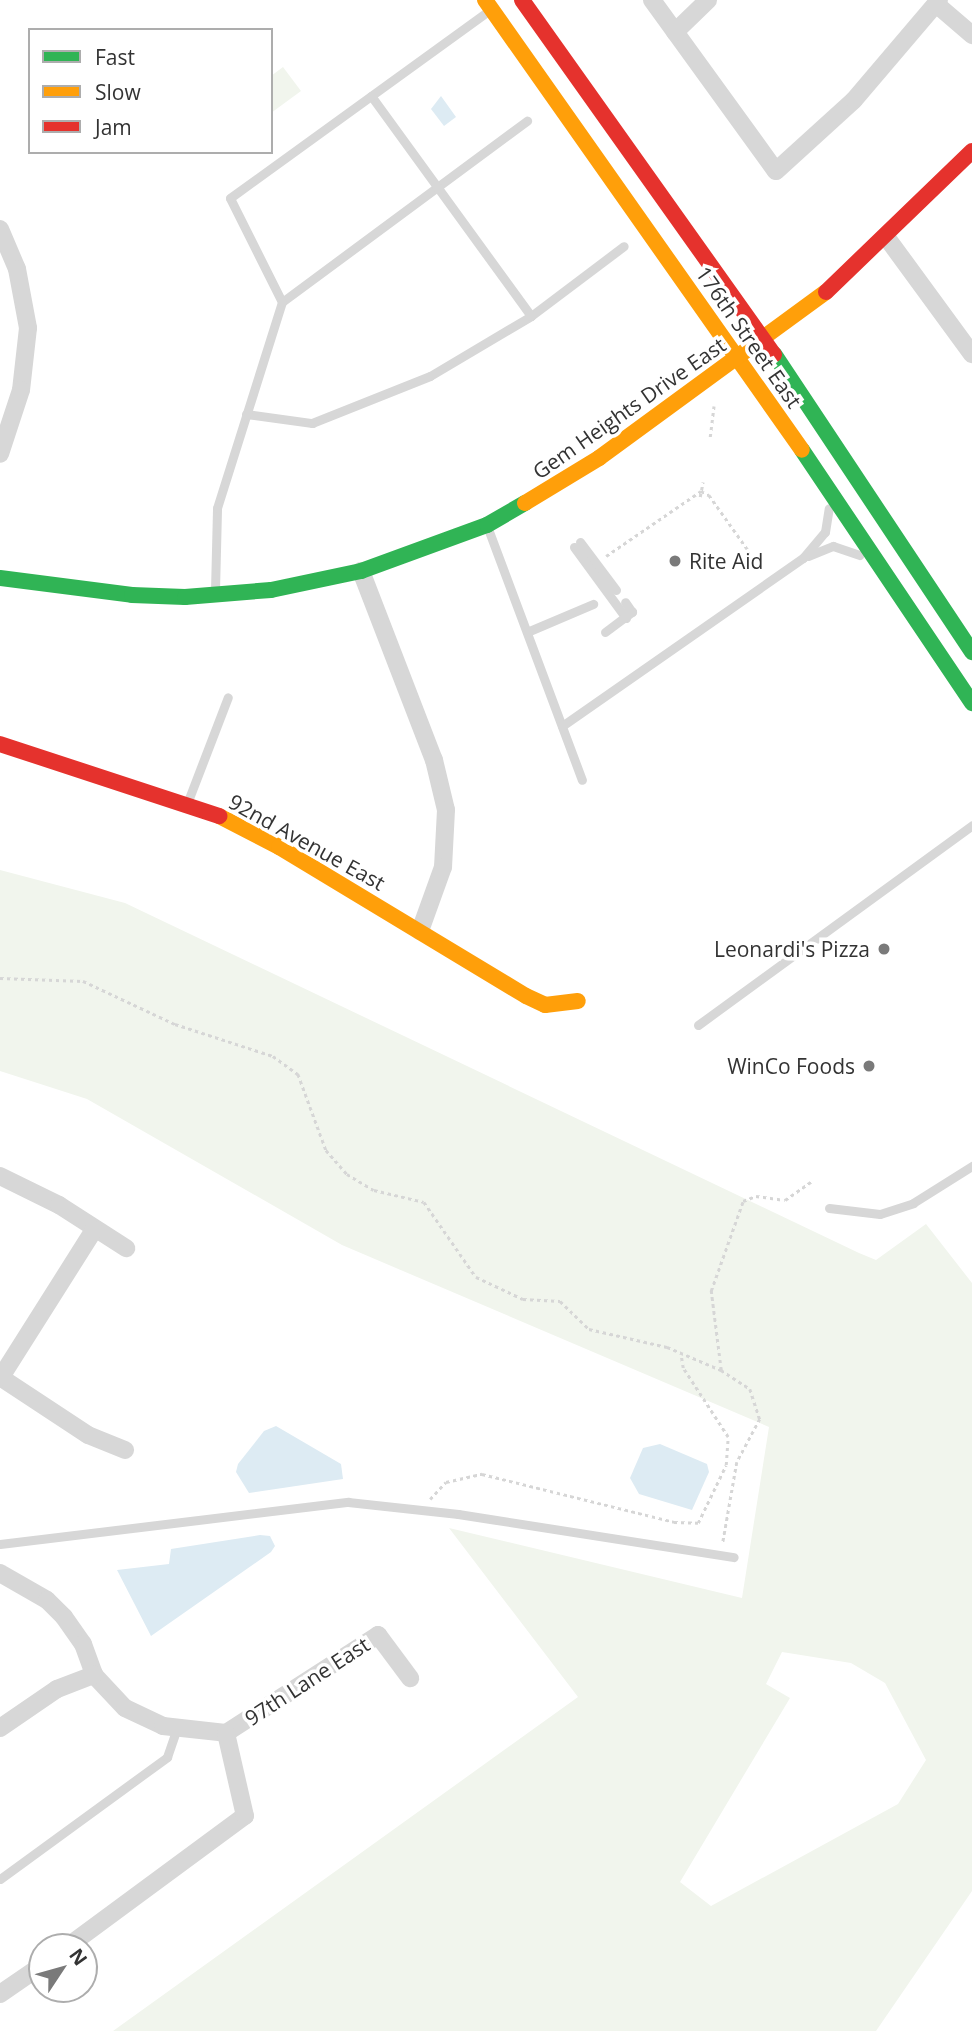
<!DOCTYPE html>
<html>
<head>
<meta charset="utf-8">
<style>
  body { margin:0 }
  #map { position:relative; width:972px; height:2031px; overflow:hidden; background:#fff; font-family:"Open Sans",sans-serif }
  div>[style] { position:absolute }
  .green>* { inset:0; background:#f1f5ed }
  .water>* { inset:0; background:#ddebf3 }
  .path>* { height:2.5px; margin-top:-1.25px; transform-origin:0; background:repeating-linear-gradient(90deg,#d6d6d6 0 3.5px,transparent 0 7px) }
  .lane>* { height:9px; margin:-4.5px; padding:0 4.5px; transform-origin:4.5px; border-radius:4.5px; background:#d7d7d7 }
  .street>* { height:18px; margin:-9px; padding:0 9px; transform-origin:9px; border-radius:9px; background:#d7d7d7 }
  .fast>* { height:16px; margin:-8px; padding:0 8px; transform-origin:8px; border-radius:8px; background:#30b455 }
  .slow>* { height:16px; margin:-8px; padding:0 8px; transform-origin:8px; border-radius:8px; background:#ff9f0a }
  .jam>* { height:16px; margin:-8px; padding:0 8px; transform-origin:8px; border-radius:8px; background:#e5322d }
  .dots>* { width:19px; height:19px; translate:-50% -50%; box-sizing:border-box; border:4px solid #fff; border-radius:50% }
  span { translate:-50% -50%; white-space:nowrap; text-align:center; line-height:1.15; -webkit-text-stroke:7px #fff; paint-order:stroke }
  .street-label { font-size:21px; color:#333 }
  .poi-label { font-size:21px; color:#333 }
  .left { translate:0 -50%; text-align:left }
  .right { translate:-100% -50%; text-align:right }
  .legend { position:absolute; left:28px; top:28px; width:245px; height:126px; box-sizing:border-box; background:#fff; border:2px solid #adadad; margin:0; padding:9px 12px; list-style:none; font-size:21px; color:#333 }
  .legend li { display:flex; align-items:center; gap:14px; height:35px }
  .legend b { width:35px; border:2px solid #adadad }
  .north { position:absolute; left:28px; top:1933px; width:70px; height:70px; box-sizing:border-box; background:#fff; border:2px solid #adadad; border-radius:50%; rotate:54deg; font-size:19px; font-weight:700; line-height:28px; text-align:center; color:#333 }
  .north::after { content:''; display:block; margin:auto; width:24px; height:32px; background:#7a7a7a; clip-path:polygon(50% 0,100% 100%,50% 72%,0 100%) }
</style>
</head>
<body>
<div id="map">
  <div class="green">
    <i style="clip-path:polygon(283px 67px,301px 91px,271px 113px,271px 76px)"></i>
    <i style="clip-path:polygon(evenodd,0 870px,125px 903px,859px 1253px,876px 1260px,926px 1224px,972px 1283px,972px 1891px,876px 2031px,113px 2031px,578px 1697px,449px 1528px,742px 1598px,769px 1427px,342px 1245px,87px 1099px,0 1071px,0 870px,782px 1652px,851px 1663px,885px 1683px,926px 1760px,898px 1804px,711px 1906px,680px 1882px,790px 1698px,766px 1684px,782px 1652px)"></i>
  </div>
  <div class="water">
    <i style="clip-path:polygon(441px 96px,456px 117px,444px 126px,431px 109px)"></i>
    <i style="clip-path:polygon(276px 1426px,341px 1464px,343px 1479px,249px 1493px,236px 1472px,238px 1464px,264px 1431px)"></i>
    <i style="clip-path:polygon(660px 1444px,707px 1464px,709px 1472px,692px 1510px,639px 1494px,630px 1478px,643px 1448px)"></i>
    <i style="clip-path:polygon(260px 1535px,270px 1536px,275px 1546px,271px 1552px,151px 1636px,117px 1570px,169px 1564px,171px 1549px)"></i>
  </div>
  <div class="path">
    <i style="left:710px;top:437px;width:31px;rotate:-83deg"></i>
    <i style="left:700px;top:497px;width:15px;rotate:-79deg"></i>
    <i style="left:606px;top:556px;width:115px;rotate:-34.4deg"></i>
    <i style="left:701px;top:491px;width:9px;rotate:27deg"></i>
    <i style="left:709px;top:495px;width:72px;rotate:54.6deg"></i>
    <i style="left:0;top:978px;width:83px;rotate:2.1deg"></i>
    <i style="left:83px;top:981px;width:102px;rotate:25.1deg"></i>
    <i style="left:175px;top:1024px;width:103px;rotate:18.1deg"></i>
    <i style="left:273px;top:1056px;width:31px;rotate:36deg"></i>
    <i style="left:298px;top:1074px;width:81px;rotate:69.8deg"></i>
    <i style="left:326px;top:1150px;width:32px;rotate:49deg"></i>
    <i style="left:347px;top:1174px;width:31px;rotate:31deg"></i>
    <i style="left:374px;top:1190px;width:51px;rotate:13.5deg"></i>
    <i style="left:424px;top:1202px;width:91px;rotate:55.3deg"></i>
    <i style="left:476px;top:1277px;width:52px;rotate:25.1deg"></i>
    <i style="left:523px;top:1299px;width:37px;rotate:3deg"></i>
    <i style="left:560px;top:1301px;width:40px;rotate:44deg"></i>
    <i style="left:589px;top:1329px;width:80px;rotate:13deg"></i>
    <i style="left:667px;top:1347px;width:59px;rotate:23.1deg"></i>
    <i style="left:721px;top:1370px;width:35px;rotate:33deg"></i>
    <i style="left:750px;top:1389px;width:32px;rotate:72deg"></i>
    <i style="left:760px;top:1419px;width:49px;rotate:118.1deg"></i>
    <i style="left:737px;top:1462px;width:81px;rotate:99.9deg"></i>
    <i style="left:721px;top:1370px;width:80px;rotate:-97.2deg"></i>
    <i style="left:711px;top:1291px;width:96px;rotate:-70.4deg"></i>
    <i style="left:743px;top:1201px;width:14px;rotate:-21deg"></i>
    <i style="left:756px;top:1196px;width:29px;rotate:8deg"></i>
    <i style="left:785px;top:1200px;width:32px;rotate:-35deg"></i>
    <i style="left:430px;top:1499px;width:23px;rotate:-47deg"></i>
    <i style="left:446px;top:1482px;width:37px;rotate:-13deg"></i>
    <i style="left:482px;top:1474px;width:198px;rotate:14deg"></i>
    <i style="left:674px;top:1522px;width:24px;rotate:2deg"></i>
    <i style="left:698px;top:1523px;width:64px;rotate:-64.2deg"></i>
    <i style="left:726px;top:1465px;width:28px;rotate:-86deg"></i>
    <i style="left:728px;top:1437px;width:82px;rotate:-123.1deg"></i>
    <i style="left:683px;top:1368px;width:13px;rotate:-99deg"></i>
  </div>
  <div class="lane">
    <i style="left:282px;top:302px;width:305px;rotate:-36.5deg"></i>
    <i style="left:531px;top:316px;width:116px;rotate:-37deg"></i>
    <i style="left:246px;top:414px;width:67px;rotate:7.8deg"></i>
    <i style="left:312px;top:423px;width:127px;rotate:-21.7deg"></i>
    <i style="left:430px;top:376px;width:117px;rotate:-30.7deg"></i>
    <i style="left:531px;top:316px;width:272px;rotate:-126deg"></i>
    <i style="left:487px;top:526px;width:271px;rotate:69.5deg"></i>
    <i style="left:580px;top:542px;width:60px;rotate:53.1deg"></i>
    <i style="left:574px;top:547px;width:88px;rotate:53.8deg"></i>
    <i style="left:808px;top:556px;width:27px;rotate:-22deg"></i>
    <i style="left:833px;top:546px;width:28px;rotate:19deg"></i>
    <i style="left:215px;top:591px;width:83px;rotate:-88.6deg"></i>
    <i style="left:217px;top:508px;width:216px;rotate:-72.5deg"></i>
    <i style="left:282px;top:302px;width:116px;rotate:-116.6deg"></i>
    <i style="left:230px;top:198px;width:317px;rotate:-35.9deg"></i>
    <i style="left:527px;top:632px;width:72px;rotate:-23deg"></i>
    <i style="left:605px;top:632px;width:34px;rotate:-37deg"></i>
    <i style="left:632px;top:612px;width:12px;rotate:-125deg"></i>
    <i style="left:562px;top:726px;width:294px;rotate:-34.9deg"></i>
    <i style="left:803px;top:558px;width:34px;rotate:-50deg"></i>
    <i style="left:825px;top:532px;width:24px;rotate:-81deg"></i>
    <i style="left:188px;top:801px;width:111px;rotate:-69deg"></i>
    <i style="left:698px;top:1025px;width:339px;rotate:-36.1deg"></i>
    <i style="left:829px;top:1208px;width:51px;rotate:6.7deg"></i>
    <i style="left:880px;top:1214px;width:35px;rotate:-18deg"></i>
    <i style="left:913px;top:1203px;width:70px;rotate:-32.1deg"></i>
    <i style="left:0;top:1544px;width:351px;rotate:-6.9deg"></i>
    <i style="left:348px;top:1502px;width:111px;rotate:6.2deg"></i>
    <i style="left:458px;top:1514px;width:279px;rotate:8.9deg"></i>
    <i style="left:0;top:1879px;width:207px;rotate:-36.1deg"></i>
    <i style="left:167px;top:1757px;width:31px;rotate:-71deg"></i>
  </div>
  <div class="street">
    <i style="left:652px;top:0;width:211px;rotate:54.1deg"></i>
    <i style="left:776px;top:171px;width:105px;rotate:-42.3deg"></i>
    <i style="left:854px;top:100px;width:131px;rotate:-49.6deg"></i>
    <i style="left:936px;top:4px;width:48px;rotate:40.7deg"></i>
    <i style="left:675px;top:32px;width:46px;rotate:-44.1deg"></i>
    <i style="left:0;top:229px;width:43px;rotate:67deg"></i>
    <i style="left:17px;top:269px;width:60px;rotate:79.4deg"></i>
    <i style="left:28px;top:328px;width:62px;rotate:96.4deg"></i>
    <i style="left:21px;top:390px;width:67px;rotate:108.2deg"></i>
    <i style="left:887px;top:238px;width:144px;rotate:53.8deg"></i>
    <i style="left:361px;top:571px;width:203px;rotate:68.9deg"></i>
    <i style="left:434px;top:760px;width:51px;rotate:76.5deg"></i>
    <i style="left:446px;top:810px;width:57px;rotate:93deg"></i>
    <i style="left:443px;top:867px;width:68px;rotate:109.8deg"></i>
    <i style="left:0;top:1176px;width:66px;rotate:26.2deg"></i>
    <i style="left:59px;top:1205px;width:80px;rotate:32.7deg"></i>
    <i style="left:0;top:1377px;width:105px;rotate:33.4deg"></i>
    <i style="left:88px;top:1435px;width:40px;rotate:22deg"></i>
    <i style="left:1px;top:1377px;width:174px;rotate:-57.7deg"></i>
    <i style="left:0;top:1573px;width:54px;rotate:29.9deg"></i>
    <i style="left:47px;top:1600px;width:24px;rotate:45deg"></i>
    <i style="left:64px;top:1617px;width:33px;rotate:55deg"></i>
    <i style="left:83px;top:1644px;width:33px;rotate:70deg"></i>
    <i style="left:94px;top:1675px;width:45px;rotate:46.8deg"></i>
    <i style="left:125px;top:1708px;width:42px;rotate:25.3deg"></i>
    <i style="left:163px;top:1726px;width:63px;rotate:6.3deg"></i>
    <i style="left:0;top:1728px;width:69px;rotate:-34.4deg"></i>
    <i style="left:57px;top:1689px;width:40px;rotate:-21deg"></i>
    <i style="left:226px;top:1733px;width:181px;rotate:-32.8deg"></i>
    <i style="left:378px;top:1635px;width:54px;rotate:53.3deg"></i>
    <i style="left:67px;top:1947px;width:221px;rotate:-36.4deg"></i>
    <i style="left:245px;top:1816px;width:85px;rotate:-102.9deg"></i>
    <i style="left:0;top:1994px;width:51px;rotate:-34.6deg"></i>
  </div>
  <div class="fast">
    <i style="left:774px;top:354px;width:358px;rotate:56.4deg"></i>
    <i style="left:802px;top:450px;width:305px;rotate:56.1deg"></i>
    <i style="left:0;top:578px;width:133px;rotate:7.3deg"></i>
    <i style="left:132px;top:595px;width:53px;rotate:2.2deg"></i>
    <i style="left:185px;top:597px;width:86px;rotate:-4.7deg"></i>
    <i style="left:271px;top:590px;width:92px;rotate:-11.9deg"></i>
    <i style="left:361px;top:571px;width:134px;rotate:-20.1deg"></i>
    <i style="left:487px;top:525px;width:44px;rotate:-30.1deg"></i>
  </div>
  <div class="slow">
    <i style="left:485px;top:0;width:550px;rotate:54.84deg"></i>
    <i style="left:525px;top:503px;width:87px;rotate:-31.3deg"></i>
    <i style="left:599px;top:458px;width:281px;rotate:-36.2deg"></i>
    <i style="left:219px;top:816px;width:68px;rotate:27.3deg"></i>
    <i style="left:279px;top:847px;width:288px;rotate:31.1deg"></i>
    <i style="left:526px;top:996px;width:21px;rotate:25deg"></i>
    <i style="left:545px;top:1005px;width:33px;rotate:-7deg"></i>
  </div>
  <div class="jam">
    <i style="left:522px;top:0;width:435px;rotate:54.6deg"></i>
    <i style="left:826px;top:292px;width:203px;rotate:-44deg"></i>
    <i style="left:0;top:744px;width:231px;rotate:18.2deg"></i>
  </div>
  <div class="dots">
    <i style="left:675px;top:561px;background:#7a7a7a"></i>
    <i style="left:884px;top:949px;background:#7a7a7a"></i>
    <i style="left:869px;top:1066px;background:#7a7a7a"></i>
  </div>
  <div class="street-label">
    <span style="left:749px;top:337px;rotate:55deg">176th Street East</span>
    <span style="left:629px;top:408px;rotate:-35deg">Gem Heights Drive East</span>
    <span style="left:307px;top:842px;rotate:29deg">92nd Avenue East</span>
    <span style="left:307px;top:1681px;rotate:-33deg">97th Lane East</span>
  </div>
  <div class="poi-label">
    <span class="left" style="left:689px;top:561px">Rite Aid</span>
    <span class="right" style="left:870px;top:949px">Leonardi's Pizza</span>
    <span class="right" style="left:855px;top:1066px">WinCo Foods</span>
  </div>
  <ul class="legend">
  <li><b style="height:9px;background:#30b455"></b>Fast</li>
  <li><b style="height:9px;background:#ff9f0a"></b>Slow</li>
  <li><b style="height:9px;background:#e5322d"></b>Jam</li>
  </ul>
  <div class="north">N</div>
</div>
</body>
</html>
